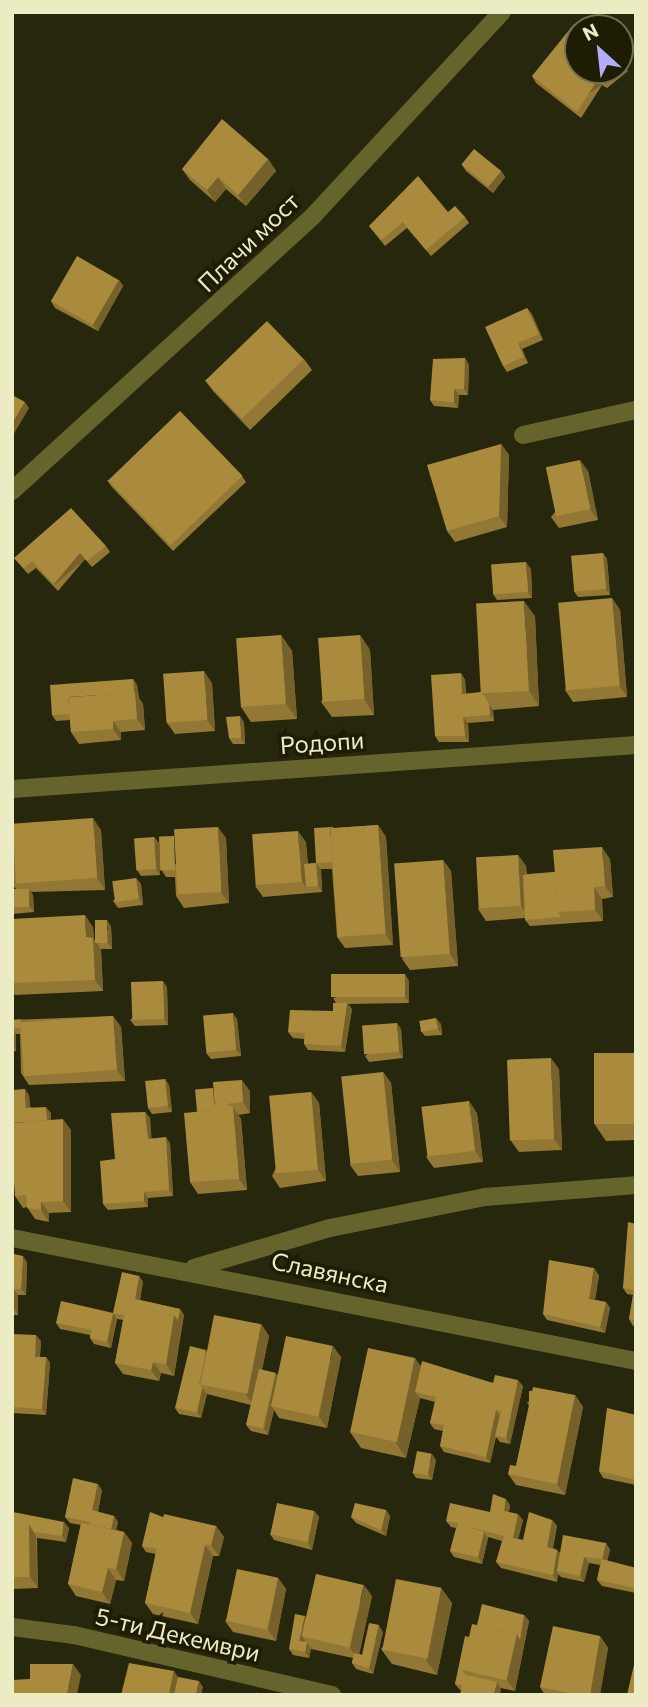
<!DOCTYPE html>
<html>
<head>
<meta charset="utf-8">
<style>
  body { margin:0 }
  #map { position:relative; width:648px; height:1707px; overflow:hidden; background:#27270d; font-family:Commissioner,sans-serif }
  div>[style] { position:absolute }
  .street>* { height:18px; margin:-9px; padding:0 9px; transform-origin:9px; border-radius:9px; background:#65642d }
  .wall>* { inset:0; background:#927834 }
  .shaded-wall>* { inset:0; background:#77612b; transform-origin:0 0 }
  .building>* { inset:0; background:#aa8b3d; transform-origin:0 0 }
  span { translate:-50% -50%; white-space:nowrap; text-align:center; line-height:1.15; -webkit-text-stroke:7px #1e1d04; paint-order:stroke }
  .street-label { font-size:24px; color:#ebebc4 }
  .frame { position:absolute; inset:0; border:14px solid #ebebc4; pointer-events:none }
  .north { position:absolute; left:564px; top:14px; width:70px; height:70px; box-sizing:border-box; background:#1e1d04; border:2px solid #706f51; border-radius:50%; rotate:333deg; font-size:19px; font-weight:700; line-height:28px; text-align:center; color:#ebebc4 }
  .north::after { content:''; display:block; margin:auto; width:24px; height:32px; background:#b3acf9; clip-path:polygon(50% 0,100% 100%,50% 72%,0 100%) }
</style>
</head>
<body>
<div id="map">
  <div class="street">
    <i style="left:523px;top:435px;width:116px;rotate:-12.5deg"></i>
    <i style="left:12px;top:491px;width:408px;rotate:-42.4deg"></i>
    <i style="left:313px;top:216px;width:278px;rotate:-47.2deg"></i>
    <i style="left:12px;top:789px;width:626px;rotate:-4.03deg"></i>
    <i style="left:12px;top:1238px;width:636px;rotate:11.15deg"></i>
    <i style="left:194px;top:1268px;width:142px;rotate:-16.4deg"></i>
    <i style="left:330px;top:1228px;width:158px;rotate:-11.3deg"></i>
    <i style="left:485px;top:1197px;width:151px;rotate:-4.5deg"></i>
    <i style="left:12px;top:1627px;width:63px;rotate:7.4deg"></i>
    <i style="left:74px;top:1635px;width:265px;rotate:13.1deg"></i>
  </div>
  <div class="wall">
    <i style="clip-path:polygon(620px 61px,628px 71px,607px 88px,602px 85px,581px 118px,536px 83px,532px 76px,578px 70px,620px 70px)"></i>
    <i style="clip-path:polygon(268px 159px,276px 171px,246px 206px,226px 189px,215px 202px,190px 180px,182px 169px)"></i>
    <i style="clip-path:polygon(462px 165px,501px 171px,505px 177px,493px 193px,466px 171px)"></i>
    <i style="clip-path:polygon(448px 212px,465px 217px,469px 223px,431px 256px,407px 228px,385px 246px,369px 226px)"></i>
    <i style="clip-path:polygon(119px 280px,123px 286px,98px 331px,55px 308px,51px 301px)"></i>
    <i style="clip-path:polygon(527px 308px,532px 314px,543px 340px,522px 349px,528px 363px,507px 372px,503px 366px)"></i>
    <i style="clip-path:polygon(465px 358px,469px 365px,468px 395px,459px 395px,458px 408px,434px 406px,430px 400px)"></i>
    <i style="clip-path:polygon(304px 359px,312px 370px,250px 430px,213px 391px,205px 380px)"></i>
    <i style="clip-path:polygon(501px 444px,509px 455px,507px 527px,455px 542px,447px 531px)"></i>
    <i style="clip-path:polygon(588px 471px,598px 520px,559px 528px,551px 517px)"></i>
    <i style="clip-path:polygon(242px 476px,246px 482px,173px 551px,111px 486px,107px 480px)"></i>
    <i style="clip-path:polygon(106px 546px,110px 552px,92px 567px,85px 559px,58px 591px,36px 568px,28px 574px,14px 558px)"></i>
    <i style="clip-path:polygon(603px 553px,607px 559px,610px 595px,578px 597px,574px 591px)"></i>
    <i style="clip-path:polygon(531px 569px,532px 598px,497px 600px,493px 594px)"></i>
    <i style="clip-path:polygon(612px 598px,620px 610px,627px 697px,573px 702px,565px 690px)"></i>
    <i style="clip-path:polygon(535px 616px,539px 706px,493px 710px,494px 721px,468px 723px,469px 742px,439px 742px,435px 736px,461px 673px,465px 680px,466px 694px,482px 692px)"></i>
    <i style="clip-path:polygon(281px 635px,292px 651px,297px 719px,251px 722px,241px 707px)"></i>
    <i style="clip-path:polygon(360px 635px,370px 650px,374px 715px,332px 717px,321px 702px)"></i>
    <i style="clip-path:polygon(133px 679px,137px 685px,139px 698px,143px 704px,145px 730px,121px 732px,121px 740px,79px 744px,71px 732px,70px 720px,56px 721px,52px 715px)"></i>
    <i style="clip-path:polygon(212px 683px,215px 731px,175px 734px,167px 723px)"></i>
    <i style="clip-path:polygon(244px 722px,245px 744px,233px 744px,229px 738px)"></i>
    <i style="clip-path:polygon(12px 825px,101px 830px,105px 890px,30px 892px,33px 895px,34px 912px,12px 914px,12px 889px,16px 889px,12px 884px)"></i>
    <i style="clip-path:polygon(378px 825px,386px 837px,393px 945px,345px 948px,337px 937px,332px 869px,321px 869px,322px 892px,263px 897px,255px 886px,306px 842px,308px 864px,316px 863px,334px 828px)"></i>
    <i style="clip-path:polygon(154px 837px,159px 843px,160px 875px,141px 876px,137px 870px)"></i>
    <i style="clip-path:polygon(226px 838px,229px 903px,184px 908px,176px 896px,175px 877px,166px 877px,162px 871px)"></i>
    <i style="clip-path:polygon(518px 855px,526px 866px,527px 874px,555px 872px,610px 859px,613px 897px,602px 899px,603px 921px,530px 926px,525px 920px,525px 918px,486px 921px,478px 909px)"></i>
    <i style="clip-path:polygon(443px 860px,451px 871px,458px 966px,410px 970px,402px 959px)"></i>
    <i style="clip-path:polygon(136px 878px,141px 884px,143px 905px,118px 908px,113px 901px)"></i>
    <i style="clip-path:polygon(111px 926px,112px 949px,101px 949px,103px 991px,15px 995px,12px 991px,12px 961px,93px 927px,94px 939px,96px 943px)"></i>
    <i style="clip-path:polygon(409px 981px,409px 1003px,348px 1004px,352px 1009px,345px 1052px,308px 1050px,304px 1044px,304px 1039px,293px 1038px,288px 1032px,333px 1011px,336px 1003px,333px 998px)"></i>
    <i style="clip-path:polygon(167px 987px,168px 1025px,135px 1026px,130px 1020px)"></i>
    <i style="clip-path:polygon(113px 1016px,121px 1027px,125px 1081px,29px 1085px,21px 1073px,20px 1034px,16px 1034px,16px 1051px,12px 1051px,12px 1020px)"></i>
    <i style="clip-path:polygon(237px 1019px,241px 1056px,211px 1059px,206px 1053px)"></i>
    <i style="clip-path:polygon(441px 1024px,442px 1035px,425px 1036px,420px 1030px)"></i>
    <i style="clip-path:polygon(401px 1029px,403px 1058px,369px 1062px,365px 1056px)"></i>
    <i style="clip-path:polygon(636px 1053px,636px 1140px,606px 1141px,595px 1125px)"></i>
    <i style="clip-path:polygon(559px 1069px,562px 1150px,519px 1152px,511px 1141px)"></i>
    <i style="clip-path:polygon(383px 1072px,391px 1083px,400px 1172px,358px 1176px,350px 1165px)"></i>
    <i style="clip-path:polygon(165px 1079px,169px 1085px,172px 1112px,152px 1114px,148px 1108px)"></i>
    <i style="clip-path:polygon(250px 1091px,250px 1113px,238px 1115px,241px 1119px,247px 1190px,198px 1194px,190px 1182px,197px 1111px)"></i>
    <i style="clip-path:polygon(311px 1092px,319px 1103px,326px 1181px,280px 1188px,272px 1176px)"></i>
    <i style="clip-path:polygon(29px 1095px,30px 1107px,51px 1113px,51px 1120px,71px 1130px,71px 1212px,49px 1213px,49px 1222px,35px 1219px,27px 1207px,23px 1208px,15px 1196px)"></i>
    <i style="clip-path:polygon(145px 1112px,150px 1118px,151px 1138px,170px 1143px,173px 1196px,148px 1198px,148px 1207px,108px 1210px,103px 1204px,115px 1159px)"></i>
    <i style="clip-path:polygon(477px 1113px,483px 1162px,434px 1168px,426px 1157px)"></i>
    <i style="clip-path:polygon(636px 1224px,636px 1326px,633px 1326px,629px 1319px,633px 1295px,627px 1294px,623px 1288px)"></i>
    <i style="clip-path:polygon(12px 1251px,14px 1254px,27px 1262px,26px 1295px,18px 1295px,18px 1315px,12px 1315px)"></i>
    <i style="clip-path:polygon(599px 1275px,595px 1300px,606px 1302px,610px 1308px,605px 1333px,547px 1320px,543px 1314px)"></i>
    <i style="clip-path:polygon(139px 1276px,143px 1282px,140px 1300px,180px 1309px,184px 1315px,174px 1376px,161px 1373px,159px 1381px,123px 1374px,115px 1363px,123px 1320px,117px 1319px,111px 1348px,94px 1344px,90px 1338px,90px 1335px,60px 1329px,56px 1323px,113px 1313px)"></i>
    <i style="clip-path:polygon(261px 1324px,269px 1336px,262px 1370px,278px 1375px,341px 1357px,327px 1428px,279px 1418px,274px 1410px,268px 1435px,251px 1431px,246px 1425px,251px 1405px,207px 1394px,201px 1418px,179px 1414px,175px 1408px,207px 1350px)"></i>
    <i style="clip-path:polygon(12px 1334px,41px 1341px,40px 1357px,46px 1357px,50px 1363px,46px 1415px,12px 1413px)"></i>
    <i style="clip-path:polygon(421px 1366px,493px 1383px,523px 1386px,510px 1444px,500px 1442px,496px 1437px,490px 1463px,444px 1452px,440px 1446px,443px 1431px,434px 1429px,430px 1423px,435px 1402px,420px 1398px,406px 1458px,361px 1448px,350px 1432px)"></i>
    <i style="clip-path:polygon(575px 1395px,583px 1407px,565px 1495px,516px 1485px,508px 1474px,516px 1466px,529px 1406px,527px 1402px)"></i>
    <i style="clip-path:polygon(636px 1415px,636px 1485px,603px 1478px,599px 1471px)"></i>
    <i style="clip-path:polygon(436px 1460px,432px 1480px,416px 1478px,412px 1472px)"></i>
    <i style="clip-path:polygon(102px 1490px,98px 1512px,114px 1516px,118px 1522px,116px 1530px,124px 1532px,132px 1543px,124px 1581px,116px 1580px,110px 1604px,76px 1596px,68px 1584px,81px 1525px,70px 1523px,65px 1517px)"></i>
    <i style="clip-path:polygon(510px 1505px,509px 1512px,523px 1520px,518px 1539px,523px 1540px,552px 1520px,557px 1526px,553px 1548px,557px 1550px,560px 1553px,606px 1543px,610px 1550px,607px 1561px,636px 1568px,636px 1593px,602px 1586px,597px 1580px,600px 1565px,589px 1563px,584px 1582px,561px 1577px,558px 1574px,557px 1582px,501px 1568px,496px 1562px,502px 1541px,488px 1537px,488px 1538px,482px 1564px,454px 1557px,450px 1551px,456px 1528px,451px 1527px,446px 1521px,490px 1512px)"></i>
    <i style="clip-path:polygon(386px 1510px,390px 1516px,386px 1536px,356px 1523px,351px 1517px)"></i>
    <i style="clip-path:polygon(314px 1511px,319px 1517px,312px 1550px,274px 1540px,270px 1534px)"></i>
    <i style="clip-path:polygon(163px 1517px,216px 1526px,224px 1537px,219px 1556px,213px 1556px,198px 1624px,153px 1614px,145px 1603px,156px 1554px,146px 1552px,142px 1546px)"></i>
    <i style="clip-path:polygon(12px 1525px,69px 1528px,66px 1542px,37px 1538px,38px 1588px,12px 1589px)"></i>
    <i style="clip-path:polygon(278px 1578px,286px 1589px,276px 1641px,233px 1632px,225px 1621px)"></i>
    <i style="clip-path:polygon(441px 1588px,452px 1603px,437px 1675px,392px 1664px,381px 1649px)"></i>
    <i style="clip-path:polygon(372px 1596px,359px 1654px,362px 1655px,383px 1632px,373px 1674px,356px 1669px,352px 1663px,353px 1658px,311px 1649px,309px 1658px,293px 1655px,289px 1649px,307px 1619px)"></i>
    <i style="clip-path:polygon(524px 1615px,529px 1621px,515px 1691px,501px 1688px,460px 1690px,455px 1684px,469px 1637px,477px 1625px)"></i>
    <i style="clip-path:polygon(600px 1636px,608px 1648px,600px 1695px,545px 1695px,540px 1687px)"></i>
  </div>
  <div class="shaded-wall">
    <i style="left:598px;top:79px;width:7px;height:39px;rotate:56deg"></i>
    <i style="clip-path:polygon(268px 159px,276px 171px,246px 206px,238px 195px)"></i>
    <i style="clip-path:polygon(501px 171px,505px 177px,493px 193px,488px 187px)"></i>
    <i style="clip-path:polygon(218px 177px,226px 189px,215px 202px,207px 190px)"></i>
    <i style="clip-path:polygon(119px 280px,123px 286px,98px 331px,93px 325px)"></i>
    <i style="clip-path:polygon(527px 308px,532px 314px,543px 340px,539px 334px)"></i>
    <i style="clip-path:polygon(518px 343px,522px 349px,528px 363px,524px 357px)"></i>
    <i style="clip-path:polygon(465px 358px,469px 365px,468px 395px,464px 389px)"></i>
    <i style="clip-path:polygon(454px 389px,459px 395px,458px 408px,454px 402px)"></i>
    <i style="clip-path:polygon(25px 402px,29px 408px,12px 437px,12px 424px)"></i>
    <i style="clip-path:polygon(501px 444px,509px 455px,507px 527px,499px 516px)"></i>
    <i style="clip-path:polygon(580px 460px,588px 471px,598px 520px,590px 509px)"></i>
    <i style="left:80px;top:553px;width:8px;height:40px;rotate:50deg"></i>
    <i style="clip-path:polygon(603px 553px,607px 559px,610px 595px,606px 589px)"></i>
    <i style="clip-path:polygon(526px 562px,531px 569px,532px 598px,528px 592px)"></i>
    <i style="clip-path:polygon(612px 598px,620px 610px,627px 697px,619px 686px)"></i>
    <i style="clip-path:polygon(524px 601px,535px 616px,539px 706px,529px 691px)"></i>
    <i style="clip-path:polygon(281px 635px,292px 651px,297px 719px,286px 704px)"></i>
    <i style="clip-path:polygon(360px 635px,370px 650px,374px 715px,364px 699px)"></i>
    <i style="clip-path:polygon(204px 671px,212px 683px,215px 731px,207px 720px)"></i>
    <i style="clip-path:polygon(461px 673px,465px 680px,466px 700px,462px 694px)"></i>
    <i style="clip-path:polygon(133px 679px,137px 685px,139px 698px,143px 704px,145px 730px,137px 719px)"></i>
    <i style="clip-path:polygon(489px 704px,493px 710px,494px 721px,490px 715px)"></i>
    <i style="clip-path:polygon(240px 716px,244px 722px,245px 744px,241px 738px)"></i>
    <i style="clip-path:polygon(463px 717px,468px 723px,469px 742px,465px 736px)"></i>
    <i style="clip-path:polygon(113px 721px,121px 732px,121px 740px,113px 729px)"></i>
    <i style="clip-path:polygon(93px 818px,101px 830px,105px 890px,97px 878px)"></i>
    <i style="clip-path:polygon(378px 825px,386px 837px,393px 945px,385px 934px)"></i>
    <i style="clip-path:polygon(218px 827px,226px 838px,229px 903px,221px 892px)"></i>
    <i style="clip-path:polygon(298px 831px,306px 842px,309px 887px,306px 887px,302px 882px)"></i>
    <i style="clip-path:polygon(154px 837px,159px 843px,160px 875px,156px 869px)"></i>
    <i style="clip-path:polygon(602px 847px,610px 859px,613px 897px,605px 886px)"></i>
    <i style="clip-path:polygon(518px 855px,526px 866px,529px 917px,521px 906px)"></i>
    <i style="clip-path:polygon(443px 860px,451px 871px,458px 966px,450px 954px)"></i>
    <i style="clip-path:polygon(316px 863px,321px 869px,322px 892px,318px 886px)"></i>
    <i style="clip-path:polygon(136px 878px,141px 884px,143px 905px,139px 899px)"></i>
    <i style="clip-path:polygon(594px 887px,602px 899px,603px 921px,595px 910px)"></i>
    <i style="clip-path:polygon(29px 889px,33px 895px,34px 912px,29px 906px)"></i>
    <i style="clip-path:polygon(85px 915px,93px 927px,94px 939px,101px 949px,103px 991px,95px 980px,86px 937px)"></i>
    <i style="clip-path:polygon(107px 920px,111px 926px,112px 949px,108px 943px)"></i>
    <i style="clip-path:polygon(405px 974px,409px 981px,409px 1003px,405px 997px)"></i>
    <i style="clip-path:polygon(163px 981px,167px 987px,168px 1025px,164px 1019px)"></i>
    <i style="clip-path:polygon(347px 1003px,352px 1009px,345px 1052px,341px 1046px)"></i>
    <i style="clip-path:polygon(233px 1013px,237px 1019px,241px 1056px,236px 1050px)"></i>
    <i style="clip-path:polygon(113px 1016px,121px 1027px,125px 1081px,117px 1070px)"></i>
    <i style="clip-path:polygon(436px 1018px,441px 1024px,442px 1035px,438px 1029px)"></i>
    <i style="clip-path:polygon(397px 1023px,401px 1029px,403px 1058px,399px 1052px)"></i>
    <i style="clip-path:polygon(12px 1029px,16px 1034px,16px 1051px,12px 1045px)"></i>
    <i style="clip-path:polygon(551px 1058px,559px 1069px,562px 1150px,554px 1139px)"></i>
    <i style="clip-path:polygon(383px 1072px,391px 1083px,400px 1172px,392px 1160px)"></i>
    <i style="clip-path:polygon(165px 1079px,169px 1085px,172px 1112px,168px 1106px)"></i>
    <i style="clip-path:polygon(242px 1080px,250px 1091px,250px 1113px,243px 1102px)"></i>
    <i style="clip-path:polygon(25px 1089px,29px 1095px,30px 1114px,26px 1108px)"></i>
    <i style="clip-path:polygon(311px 1092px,319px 1103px,326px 1181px,318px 1170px)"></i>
    <i style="clip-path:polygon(469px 1101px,477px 1113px,483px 1162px,475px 1151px)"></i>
    <i style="clip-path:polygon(46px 1107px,51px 1113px,51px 1132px,47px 1125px)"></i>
    <i style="clip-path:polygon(233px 1107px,241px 1119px,247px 1190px,239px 1179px)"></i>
    <i style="clip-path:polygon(145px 1112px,150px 1118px,152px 1145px,148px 1139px)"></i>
    <i style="clip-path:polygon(63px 1119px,71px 1130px,71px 1212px,63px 1201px)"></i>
    <i style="clip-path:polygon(166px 1137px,170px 1143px,173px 1196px,169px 1190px)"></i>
    <i style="clip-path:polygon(144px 1192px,148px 1198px,148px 1207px,144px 1201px)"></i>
    <i style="clip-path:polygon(41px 1202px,49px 1213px,49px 1222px,41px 1210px)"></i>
    <i style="clip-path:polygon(12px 1251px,19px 1260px,13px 1289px,18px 1295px,18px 1315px,12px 1306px)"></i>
    <i style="clip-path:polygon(23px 1256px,27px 1262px,26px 1295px,21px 1289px)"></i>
    <i style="clip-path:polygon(594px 1268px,599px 1275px,594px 1305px,589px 1299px)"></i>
    <i style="clip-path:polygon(139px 1276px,143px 1282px,139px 1306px,135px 1299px)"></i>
    <i style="clip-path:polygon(606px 1302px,610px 1308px,605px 1333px,600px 1327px)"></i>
    <i style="clip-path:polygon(180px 1309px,184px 1315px,182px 1326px,178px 1320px)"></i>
    <i style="clip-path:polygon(113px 1313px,117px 1319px,111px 1348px,107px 1342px)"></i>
    <i style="clip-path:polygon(174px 1315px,182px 1326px,174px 1376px,166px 1364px)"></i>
    <i style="clip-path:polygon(261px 1324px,269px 1336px,254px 1406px,246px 1395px)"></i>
    <i style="clip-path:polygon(36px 1335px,41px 1341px,39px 1363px,35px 1357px)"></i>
    <i style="clip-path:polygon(333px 1346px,341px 1357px,327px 1428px,319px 1417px)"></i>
    <i style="clip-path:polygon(46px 1357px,50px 1363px,46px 1415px,42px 1409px)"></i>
    <i style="clip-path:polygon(415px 1358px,426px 1373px,415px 1392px,420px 1398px,406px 1458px,396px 1443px)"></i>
    <i style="clip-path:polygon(153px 1362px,161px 1373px,159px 1381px,151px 1370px)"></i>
    <i style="clip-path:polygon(276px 1373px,280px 1379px,271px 1406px,274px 1410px,268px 1435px,264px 1429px)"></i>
    <i style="clip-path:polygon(518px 1380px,523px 1386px,510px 1444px,506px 1438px)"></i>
    <i style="clip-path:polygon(202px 1388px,207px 1394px,201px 1418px,197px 1412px)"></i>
    <i style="clip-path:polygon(575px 1395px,583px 1407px,565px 1495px,557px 1484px)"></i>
    <i style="clip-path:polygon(496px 1410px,500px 1416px,490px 1463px,486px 1457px)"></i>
    <i style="clip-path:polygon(432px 1454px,436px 1460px,432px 1480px,428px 1474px)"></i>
    <i style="clip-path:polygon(98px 1484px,102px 1490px,97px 1516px,92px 1510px)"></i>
    <i style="clip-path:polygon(506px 1499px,510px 1505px,508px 1517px,504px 1511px)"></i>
    <i style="clip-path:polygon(386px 1510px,390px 1516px,386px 1536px,381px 1530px)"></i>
    <i style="clip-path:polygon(314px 1511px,319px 1517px,312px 1550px,308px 1544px)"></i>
    <i style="clip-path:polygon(518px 1514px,523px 1520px,517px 1544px,513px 1538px)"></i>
    <i style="clip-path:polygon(114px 1516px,118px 1522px,114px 1540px,110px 1534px)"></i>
    <i style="clip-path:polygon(552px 1520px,557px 1526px,552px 1553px,547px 1547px)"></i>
    <i style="clip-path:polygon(64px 1522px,69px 1528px,66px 1542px,62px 1536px)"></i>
    <i style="clip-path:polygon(29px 1525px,36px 1536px,38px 1588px,30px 1577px)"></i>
    <i style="clip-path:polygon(216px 1526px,224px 1537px,219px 1556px,211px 1545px)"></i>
    <i style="clip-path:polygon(124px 1532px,132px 1543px,124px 1581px,116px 1569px)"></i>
    <i style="clip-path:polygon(484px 1532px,488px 1538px,482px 1564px,478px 1557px)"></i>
    <i style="clip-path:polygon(606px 1543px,610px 1550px,606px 1566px,602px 1559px)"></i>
    <i style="clip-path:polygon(205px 1545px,213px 1556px,198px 1624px,190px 1613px)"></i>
    <i style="clip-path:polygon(557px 1550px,562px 1556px,557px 1571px,558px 1574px,557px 1582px,553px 1575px)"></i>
    <i style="clip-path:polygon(584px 1557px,589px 1563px,584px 1582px,580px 1576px)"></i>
    <i style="clip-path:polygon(108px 1568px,116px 1580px,110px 1604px,102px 1592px)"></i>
    <i style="clip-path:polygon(278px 1578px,286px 1589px,276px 1641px,268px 1630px)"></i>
    <i style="clip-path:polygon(364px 1585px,372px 1596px,358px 1660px,350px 1648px)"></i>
    <i style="clip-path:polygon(441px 1588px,452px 1603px,437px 1675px,426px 1660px)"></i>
    <i style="clip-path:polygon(524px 1615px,529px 1621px,515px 1691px,507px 1680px,517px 1634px)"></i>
    <i style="clip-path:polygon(305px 1616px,309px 1622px,303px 1637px,305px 1640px,303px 1647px,299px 1641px)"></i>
    <i style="clip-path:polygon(379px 1625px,383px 1632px,373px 1674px,369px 1668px)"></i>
    <i style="clip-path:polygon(600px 1636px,608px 1648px,600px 1695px,590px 1695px)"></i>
    <i style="clip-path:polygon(307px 1642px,311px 1649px,309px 1658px,305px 1652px)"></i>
    <i style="clip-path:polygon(73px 1664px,81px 1675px,77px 1695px,67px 1695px)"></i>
    <i style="clip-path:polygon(174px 1671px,182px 1683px,179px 1695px,169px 1695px)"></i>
    <i style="clip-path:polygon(199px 1681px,203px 1687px,201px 1695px,196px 1695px)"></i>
    <i style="clip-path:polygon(497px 1682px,501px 1688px,500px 1695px,494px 1695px)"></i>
  </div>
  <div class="building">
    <i style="clip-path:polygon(574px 24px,579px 28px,578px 28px,578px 70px,618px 70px,603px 82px,598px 79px,577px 112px,532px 76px)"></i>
    <i style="clip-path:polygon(222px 119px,268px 159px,238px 195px,218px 177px,207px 190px,182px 169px)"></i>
    <i style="left:474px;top:149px;width:35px;height:20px;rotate:39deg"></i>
    <i style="clip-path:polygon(418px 176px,448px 212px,455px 206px,465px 217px,426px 250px,403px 222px,381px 240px,369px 226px)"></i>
    <i style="left:77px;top:256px;width:48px;height:52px;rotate:30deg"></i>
    <i style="clip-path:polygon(527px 308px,539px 334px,518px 343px,524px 357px,503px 366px,485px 327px)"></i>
    <i style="left:267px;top:321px;width:53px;height:86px;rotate:46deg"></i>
    <i style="clip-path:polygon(465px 358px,464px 389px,454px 389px,454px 402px,430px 400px,433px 359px)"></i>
    <i style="clip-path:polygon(12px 395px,25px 402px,12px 424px)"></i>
    <i style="left:180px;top:411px;width:90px;height:100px;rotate:46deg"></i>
    <i style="clip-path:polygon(501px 444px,499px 516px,447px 531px,427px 465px)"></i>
    <i style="left:580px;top:460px;width:50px;height:35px;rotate:78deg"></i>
    <i style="clip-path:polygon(71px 508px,106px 546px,87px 561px,80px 553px,54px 584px,32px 561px,24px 568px,14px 558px)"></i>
    <i style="left:603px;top:553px;width:36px;height:32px;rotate:85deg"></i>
    <i style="left:526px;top:562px;width:30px;height:35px;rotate:86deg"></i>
    <i style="left:612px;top:598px;width:88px;height:54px;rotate:85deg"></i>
    <i style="left:524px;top:601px;width:90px;height:48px;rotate:87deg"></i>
    <i style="left:281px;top:635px;width:69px;height:45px;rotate:86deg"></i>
    <i style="left:360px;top:635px;width:64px;height:42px;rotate:86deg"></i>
    <i style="left:204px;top:671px;width:49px;height:41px;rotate:86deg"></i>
    <i style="clip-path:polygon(461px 673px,462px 694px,482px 692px,483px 694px,489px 704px,490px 715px,463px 717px,465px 736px,435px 736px,431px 675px)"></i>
    <i style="clip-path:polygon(133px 679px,134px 693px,68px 697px,70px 714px,52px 715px,50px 685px)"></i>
    <i style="clip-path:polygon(135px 693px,137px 719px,113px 721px,113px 729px,71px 732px,68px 697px)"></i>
    <i style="clip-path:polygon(240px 716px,241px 738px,229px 738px,226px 717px)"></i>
    <i style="left:93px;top:818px;width:60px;height:81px;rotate:86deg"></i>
    <i style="left:378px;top:825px;width:109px;height:48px;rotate:86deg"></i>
    <i style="left:218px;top:827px;width:65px;height:44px;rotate:87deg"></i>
    <i style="clip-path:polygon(333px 827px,333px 828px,330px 828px,332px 862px,316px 863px,314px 828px)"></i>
    <i style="left:298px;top:831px;width:51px;height:46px;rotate:86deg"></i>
    <i style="left:174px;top:836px;width:34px;height:15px;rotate:88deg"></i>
    <i style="left:154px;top:837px;width:32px;height:20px;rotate:86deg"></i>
    <i style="clip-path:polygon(602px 847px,605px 886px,594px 887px,595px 910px,558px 912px,553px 850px)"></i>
    <i style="left:518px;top:855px;width:51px;height:42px;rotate:87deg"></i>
    <i style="left:443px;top:860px;width:94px;height:49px;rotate:86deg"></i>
    <i style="left:316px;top:863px;width:23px;height:12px;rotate:85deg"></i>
    <i style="clip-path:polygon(555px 872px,558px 912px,561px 917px,525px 920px,523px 875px)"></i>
    <i style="left:136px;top:878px;width:21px;height:24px;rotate:82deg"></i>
    <i style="left:12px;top:889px;width:17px;height:18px"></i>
    <i style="clip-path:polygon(85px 915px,86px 937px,93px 938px,95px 980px,12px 983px,12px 961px,14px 961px,12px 919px)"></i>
    <i style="left:95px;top:920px;width:12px;height:23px"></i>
    <i style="left:405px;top:974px;width:23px;height:74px;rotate:90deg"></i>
    <i style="left:163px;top:981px;width:38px;height:32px;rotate:88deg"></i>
    <i style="clip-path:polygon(333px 1003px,347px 1003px,341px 1046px,304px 1044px,305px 1033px,288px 1032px,290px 1010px,333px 1011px)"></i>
    <i style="left:233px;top:1013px;width:37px;height:30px;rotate:85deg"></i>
    <i style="left:113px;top:1016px;width:54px;height:93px;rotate:86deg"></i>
    <i style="left:436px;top:1018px;width:11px;height:17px;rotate:80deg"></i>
    <i style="clip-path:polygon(23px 1019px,20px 1020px,20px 1028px,12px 1028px,12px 1020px)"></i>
    <i style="left:397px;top:1023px;width:29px;height:35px;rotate:86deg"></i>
    <i style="left:636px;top:1053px;width:71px;height:42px;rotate:90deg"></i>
    <i style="left:551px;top:1058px;width:81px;height:44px;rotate:88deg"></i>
    <i style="left:383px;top:1072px;width:88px;height:42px;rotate:84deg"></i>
    <i style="left:165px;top:1079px;width:27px;height:20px;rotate:84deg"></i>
    <i style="clip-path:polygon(242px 1080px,243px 1102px,226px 1104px,233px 1107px,239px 1179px,190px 1182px,184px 1113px,215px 1110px,213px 1082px)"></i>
    <i style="left:213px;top:1088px;width:22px;height:18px;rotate:85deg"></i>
    <i style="clip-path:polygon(25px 1089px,26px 1108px,46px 1107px,47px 1120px,12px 1123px,12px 1090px)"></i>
    <i style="left:311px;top:1092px;width:78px;height:42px;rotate:85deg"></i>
    <i style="left:469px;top:1101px;width:50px;height:48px;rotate:83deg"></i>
    <i style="clip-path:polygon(145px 1112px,148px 1139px,166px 1137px,169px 1190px,144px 1192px,144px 1201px,103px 1204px,100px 1161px,115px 1159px,111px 1113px)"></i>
    <i style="clip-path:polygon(63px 1119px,63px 1201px,41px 1202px,41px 1210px,27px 1208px,26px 1195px,15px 1196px,12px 1156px,12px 1123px)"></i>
    <i style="clip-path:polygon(628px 1222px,636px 1224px,636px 1320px,629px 1319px,634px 1290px,623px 1288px)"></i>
    <i style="clip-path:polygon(14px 1254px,23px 1256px,21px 1289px,13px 1289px)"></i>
    <i style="clip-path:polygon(549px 1260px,594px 1268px,589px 1299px,606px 1302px,600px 1327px,543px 1314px)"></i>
    <i style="clip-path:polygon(122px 1272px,139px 1276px,135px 1299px,180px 1309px,178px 1320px,174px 1315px,126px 1305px,124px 1315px,113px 1313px)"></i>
    <i style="clip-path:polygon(61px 1301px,113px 1313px,107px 1342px,90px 1338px,92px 1330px,56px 1323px)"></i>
    <i style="clip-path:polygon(126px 1305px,174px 1315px,166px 1364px,153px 1362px,151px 1370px,115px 1363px)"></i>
    <i style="left:214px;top:1315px;width:48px;height:71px;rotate:11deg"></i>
    <i style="clip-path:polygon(12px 1334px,36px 1335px,35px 1357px,46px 1357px,42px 1409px,12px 1407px)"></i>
    <i style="left:286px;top:1336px;width:48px;height:72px;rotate:12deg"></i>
    <i style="clip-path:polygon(190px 1346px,206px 1350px,199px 1384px,202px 1388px,197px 1412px,175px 1408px)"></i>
    <i style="left:368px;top:1348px;width:48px;height:86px;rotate:12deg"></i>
    <i style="clip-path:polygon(422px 1361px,493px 1383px,495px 1375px,518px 1380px,506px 1438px,495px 1436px,501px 1411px,496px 1410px,486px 1457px,440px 1446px,444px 1425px,430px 1423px,436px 1397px,415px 1392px)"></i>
    <i style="left:259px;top:1369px;width:17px;height:57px;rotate:13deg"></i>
    <i style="clip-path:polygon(533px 1387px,575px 1395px,557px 1484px,508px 1474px,510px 1465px,516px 1466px)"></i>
    <i style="left:529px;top:1391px;width:3px;height:11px"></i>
    <i style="clip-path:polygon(607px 1408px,636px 1415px,636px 1480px,599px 1471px)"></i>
    <i style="left:417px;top:1451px;width:15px;height:22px;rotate:11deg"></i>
    <i style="clip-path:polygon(73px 1478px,98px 1484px,92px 1510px,114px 1516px,111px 1529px,89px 1524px,90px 1522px,65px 1517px)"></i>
    <i style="clip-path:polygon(493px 1494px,506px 1499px,504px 1511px,518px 1514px,513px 1538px,523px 1540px,529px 1512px,552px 1520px,547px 1547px,557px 1550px,553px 1575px,496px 1562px,504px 1536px,465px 1526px,484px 1532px,478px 1557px,450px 1551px,458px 1523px,446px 1521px,450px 1503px,490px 1512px)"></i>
    <i style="left:277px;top:1503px;width:38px;height:32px;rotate:12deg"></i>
    <i style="clip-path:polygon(355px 1503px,386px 1510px,381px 1530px,351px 1517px)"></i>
    <i style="clip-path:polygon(13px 1512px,64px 1522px,62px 1536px,34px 1532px,29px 1525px,13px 1525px)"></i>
    <i style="clip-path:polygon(150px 1512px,163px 1517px,157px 1549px,142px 1546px)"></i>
    <i style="clip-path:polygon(164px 1514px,216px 1526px,211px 1545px,205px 1545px,190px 1613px,145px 1603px)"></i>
    <i style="clip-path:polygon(81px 1523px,124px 1532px,116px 1569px,108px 1568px,102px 1592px,68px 1584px)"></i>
    <i style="left:12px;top:1525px;width:17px;height:52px"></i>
    <i style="clip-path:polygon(563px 1535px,606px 1543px,602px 1559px,584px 1557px,580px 1576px,557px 1571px)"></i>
    <i style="clip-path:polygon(602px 1559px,636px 1568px,636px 1588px,597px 1580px)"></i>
    <i style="left:237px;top:1569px;width:42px;height:53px;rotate:12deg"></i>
    <i style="left:316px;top:1574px;width:49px;height:64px;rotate:13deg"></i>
    <i style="left:396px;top:1579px;width:46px;height:72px;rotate:11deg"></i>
    <i style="clip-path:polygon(482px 1604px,524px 1615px,520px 1640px,517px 1634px,477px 1625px)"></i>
    <i style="clip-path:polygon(295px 1614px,305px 1616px,299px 1641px,307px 1642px,305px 1652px,289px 1649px)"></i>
    <i style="clip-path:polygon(369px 1623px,379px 1625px,369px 1668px,352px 1663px,354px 1653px,362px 1655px)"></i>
    <i style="left:472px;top:1624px;width:46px;height:47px;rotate:13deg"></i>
    <i style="clip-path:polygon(553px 1626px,600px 1636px,590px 1695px,579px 1695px,540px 1687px)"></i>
    <i style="clip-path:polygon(465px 1636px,469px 1637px,462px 1670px,466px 1675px,497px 1682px,494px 1695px,460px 1695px,462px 1685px,455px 1684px)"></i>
    <i style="clip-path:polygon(636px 1656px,636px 1695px,627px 1695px)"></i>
    <i style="clip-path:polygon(129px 1663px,174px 1671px,169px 1695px,121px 1695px)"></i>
    <i style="clip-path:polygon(30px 1664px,73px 1664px,67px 1695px,12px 1695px,12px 1680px,30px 1679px)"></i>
    <i style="clip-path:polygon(178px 1677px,199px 1681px,196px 1695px,174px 1695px)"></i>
  </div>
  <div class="street-label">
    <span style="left:248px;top:242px;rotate:-44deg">Плачи мост</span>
    <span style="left:322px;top:742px;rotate:-4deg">Родопи</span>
    <span style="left:330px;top:1272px;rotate:12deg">Славянска</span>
    <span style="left:178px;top:1634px;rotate:13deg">5-ти Декември</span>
  </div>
  <div class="frame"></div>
  <div class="north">N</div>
</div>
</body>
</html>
